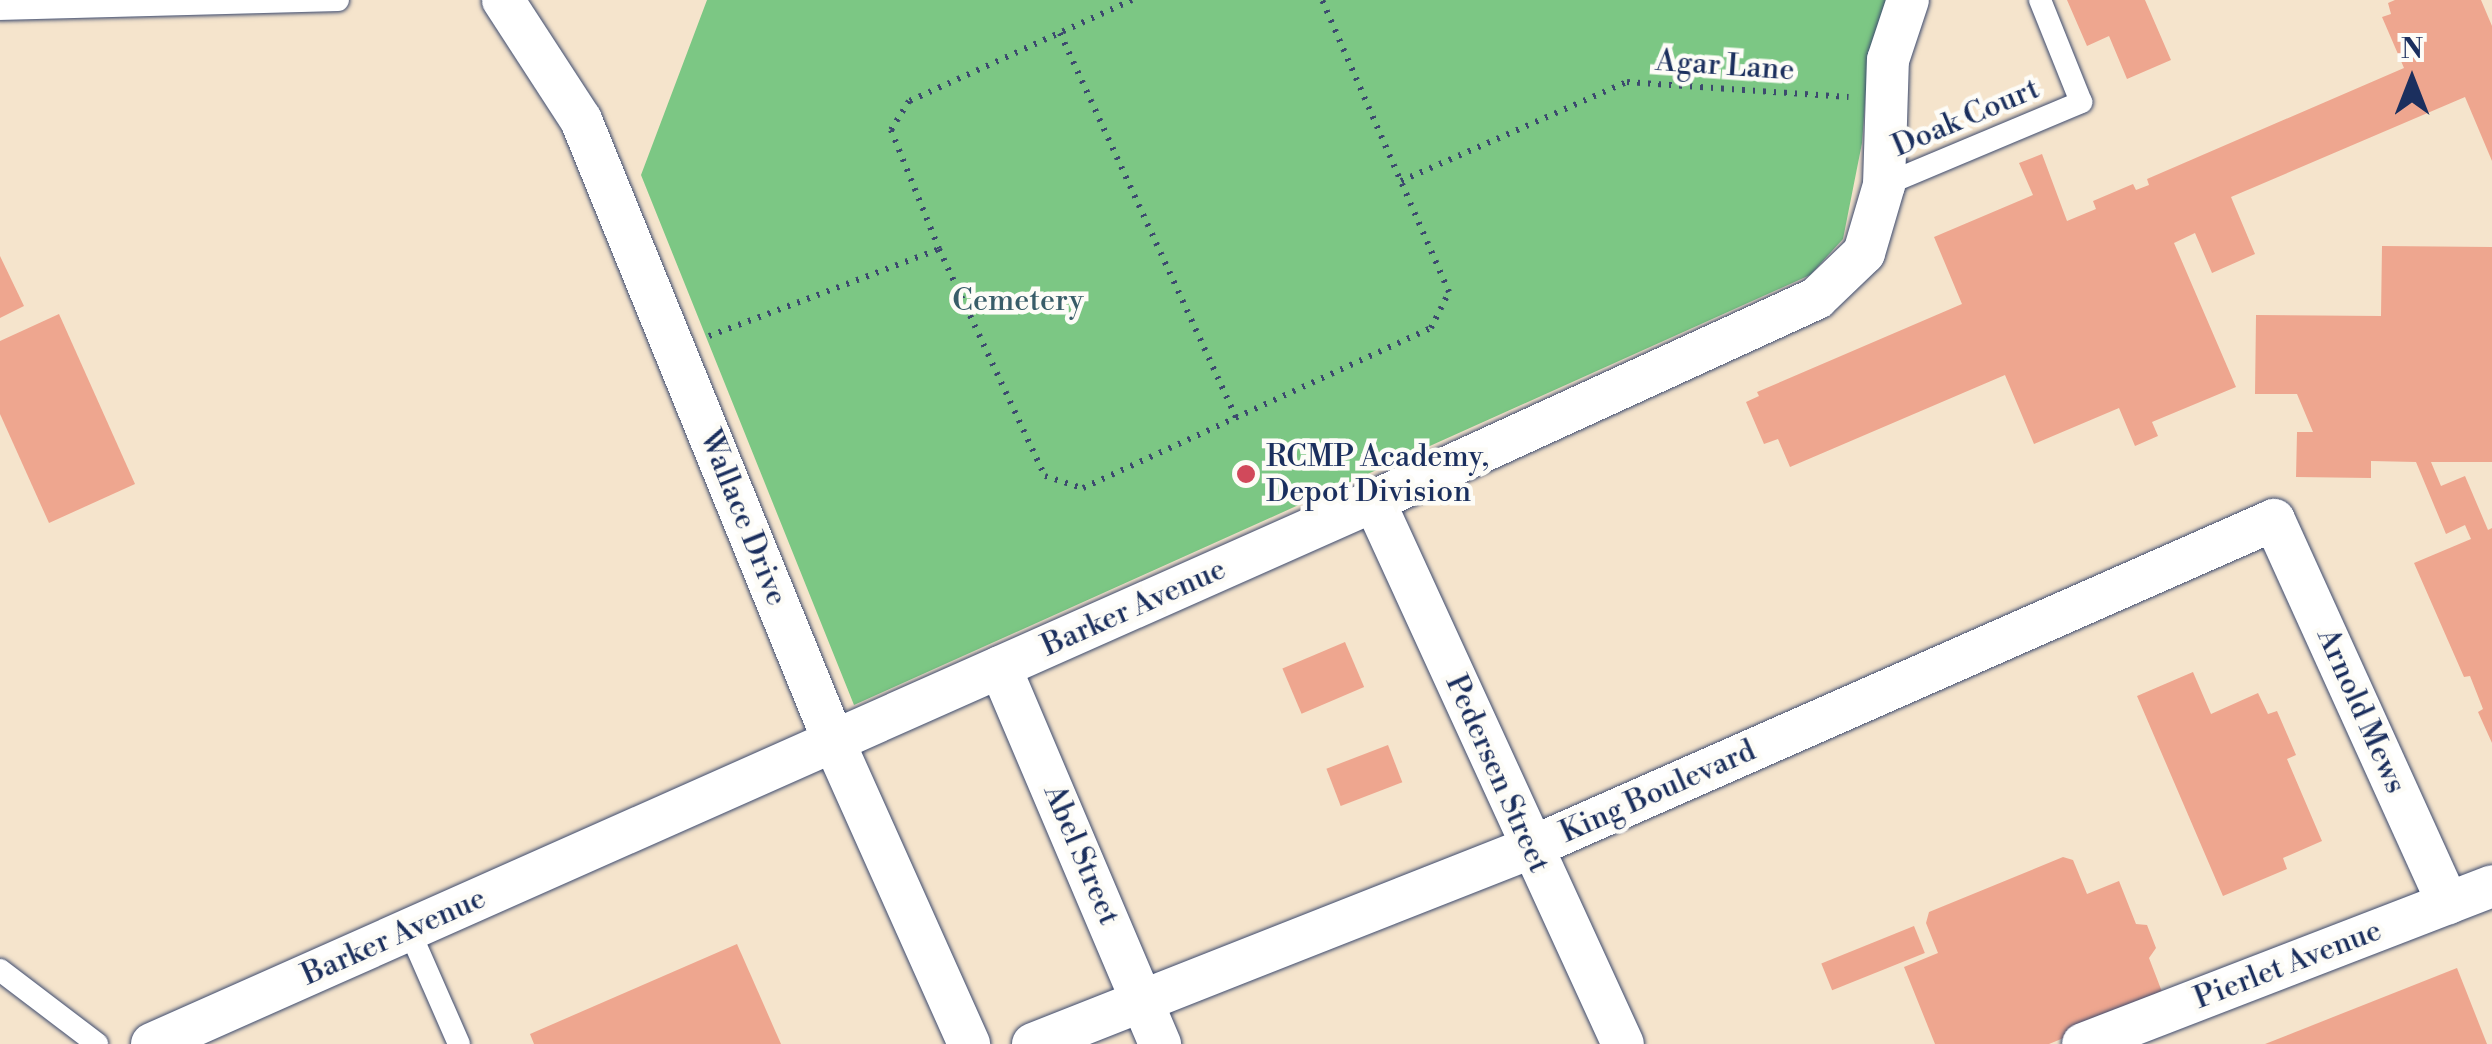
<!DOCTYPE html>
<html>
<head>
<meta charset="utf-8">
<style>
  body { margin:0 }
  #map { position:relative; width:2492px; height:1044px; overflow:hidden; background:#f5e4cc; font-family:"Libre Bodoni",serif }
  div>[style] { position:absolute }
  .green>* { inset:0; background:#7cc784 }
  .building>* { inset:0; background:#eea68f; transform-origin:0 0 }
  .path>* { height:6px; margin-top:-3px; transform-origin:0; background:repeating-linear-gradient(90deg,#3c4a6e 0 2.5px,transparent 0 10.5px) }
  .roads { filter:drop-shadow(0 0 2px #3c4a6e) drop-shadow(0 0 2px #3c4a6e) }
  .lane>* { height:22px; margin:-11px; padding:0 11px; transform-origin:11px; border-radius:11px; background:#fff }
  .street>* { height:42px; margin:-21px; padding:0 21px; transform-origin:21px; border-radius:21px; background:#fff }
  .dots>* { width:28px; height:28px; translate:-50% -50%; box-sizing:border-box; border:5px solid #fdfcf7; border-radius:50% }
  span { translate:-50% -50%; white-space:nowrap; text-align:center; line-height:1.15; -webkit-text-stroke:9px #fdfcf7; paint-order:stroke }
  .street-label { font-size:30px; color:#1b2f5e }
  .park-label { font-size:30px; color:#385d69 }
  .poi-label { font-size:30px; color:#1b2f5e }
  .left { translate:0 -50%; text-align:left }
  .north { position:absolute; left:2362px; top:30px; width:100px; height:100px; -webkit-text-stroke:8px #fdfcf7; paint-order:stroke; rotate:0deg; font-size:28px; font-weight:700; line-height:40px; text-align:center; color:#1b2f5e }
  .north::after { content:''; display:block; margin:auto; width:35px; height:45px; background:#1b2f5e; clip-path:polygon(50% 0,100% 100%,50% 72%,0 100%) }
</style>
</head>
<body>
<div id="map">
  <div class="green">
    <i style="clip-path:polygon(707px 0,1887px 0,1867px 76px,1862px 143px,1843px 239px,1810px 275px,854px 705px,641px 175px)"></i>
  </div>
  <div class="building">
    <i style="clip-path:polygon(2067px 0,2145px 0,2171px 60px,2127px 79px,2109px 36px,2087px 46px)"></i>
    <i style="clip-path:polygon(2395px 0,2481px 0,2492px 26px,2492px 161px,2465px 97px,2231px 197px,2255px 254px,2212px 273px,2195px 233px,2174px 243px,2236px 387px,2152px 422px,2158px 436px,2135px 446px,2119px 408px,2034px 444px,2005px 375px,1790px 467px,1778px 439px,1764px 444px,1746px 402px,1759px 396px,1757px 392px,1962px 304px,1934px 237px,2033px 195px,2019px 163px,2042px 154px,2067px 221px,2096px 209px,2093px 201px,2133px 184px,2136px 190px,2149px 185px,2147px 179px,2404px 68px,2382px 17px,2391px 14px,2388px 3px)"></i>
    <i style="clip-path:polygon(2382px 246px,2492px 247px,2492px 462px,2431px 462px,2441px 486px,2465px 476px,2488px 530px,2492px 528px,2492px 743px,2478px 712px,2483px 709px,2470px 676px,2464px 677px,2414px 563px,2471px 539px,2465px 525px,2446px 534px,2416px 462px,2371px 461px,2371px 478px,2296px 477px,2297px 432px,2313px 432px,2297px 394px,2255px 394px,2256px 315px,2381px 316px)"></i>
    <i style="clip-path:polygon(0 256px,24px 306px,0 318px)"></i>
    <i style="clip-path:polygon(59px 314px,135px 484px,49px 523px,0 414px,0 341px)"></i>
    <i style="left:1345px;top:642px;width:49px;height:68px;rotate:67deg"></i>
    <i style="clip-path:polygon(2193px 672px,2211px 714px,2258px 693px,2268px 714px,2277px 711px,2296px 755px,2287px 759px,2322px 841px,2283px 858px,2287px 869px,2223px 896px,2137px 696px)"></i>
    <i style="left:1388px;top:745px;width:40px;height:66px;rotate:69deg"></i>
    <i style="clip-path:polygon(2063px 857px,2073px 860px,2087px 894px,2119px 881px,2136px 924px,2147px 925px,2156px 948px,2149px 958px,2164px 997px,2049px 1044px,1935px 1044px,1904px 967px,1938px 953px,1926px 923px,1929px 912px)"></i>
    <i style="left:1914px;top:926px;width:29px;height:100px;rotate:68deg"></i>
    <i style="clip-path:polygon(737px 944px,781px 1044px,534px 1044px,530px 1034px)"></i>
    <i style="clip-path:polygon(2457px 968px,2487px 1044px,2265px 1044px)"></i>
  </div>
  <div class="path">
    <i style="left:1132px;top:0;width:245px;rotate:155.6deg"></i>
    <i style="left:909px;top:101px;width:34px;rotate:122deg"></i>
    <i style="left:891px;top:130px;width:128px;rotate:68deg"></i>
    <i style="left:939px;top:249px;width:251px;rotate:65deg"></i>
    <i style="left:1045px;top:476px;width:40px;rotate:18deg"></i>
    <i style="left:1083px;top:488px;width:383px;rotate:-24.7deg"></i>
    <i style="left:1431px;top:328px;width:40px;rotate:-63.4deg"></i>
    <i style="left:1449px;top:292px;width:318px;rotate:-113.5deg"></i>
    <i style="left:1060px;top:33px;width:423px;rotate:65.4deg"></i>
    <i style="left:1401px;top:181px;width:247px;rotate:-23.7deg"></i>
    <i style="left:1627px;top:82px;width:222px;rotate:3.9deg"></i>
    <i style="left:709px;top:336px;width:246px;rotate:-20.7deg"></i>
  </div>
  <div class="roads">
    <div class="lane">
      <i style="left:0;top:9px;width:338px;rotate:-1.5deg"></i>
      <i style="left:1884px;top:185px;width:214px;rotate:-22.8deg"></i>
      <i style="left:2081px;top:102px;width:110px;rotate:-111.9deg"></i>
      <i style="left:409px;top:930px;width:124px;rotate:66.3deg"></i>
      <i style="left:0;top:970px;width:122px;rotate:37.3deg"></i>
    </div>
    <div class="street">
      <i style="left:503px;top:0;width:143px;rotate:57deg"></i>
      <i style="left:581px;top:120px;width:671px;rotate:67.87deg"></i>
      <i style="left:834px;top:742px;width:331px;rotate:65.9deg"></i>
      <i style="left:1374px;top:501px;width:597px;rotate:65.37deg"></i>
      <i style="left:1000px;top:667px;width:410px;rotate:67deg"></i>
      <i style="left:152px;top:1044px;width:1337px;rotate:-23.96deg"></i>
      <i style="left:1374px;top:501px;width:487px;rotate:-24.6deg"></i>
      <i style="left:1817px;top:298px;width:65px;rotate:-43.8deg"></i>
      <i style="left:1864px;top:253px;width:71px;rotate:-73.6deg"></i>
      <i style="left:1884px;top:185px;width:125px;rotate:-88.2deg"></i>
      <i style="left:1888px;top:60px;width:63px;rotate:-71.6deg"></i>
      <i style="left:1033px;top:1044px;width:534px;rotate:-21.52deg"></i>
      <i style="left:1530px;top:848px;width:813px;rotate:-23.79deg"></i>
      <i style="left:2274px;top:520px;width:421px;rotate:65.6deg"></i>
      <i style="left:2083px;top:1044px;width:438px;rotate:-21.1deg"></i>
    </div>
  </div>
  <div class="dots">
    <i style="left:1246px;top:474px;background:#d1495b"></i>
  </div>
  <div class="street-label">
    <span style="left:1725px;top:66px;rotate:4deg">Agar Lane</span>
    <span style="left:1966px;top:118px;rotate:-23deg">Doak Court</span>
    <span style="left:743px;top:518px;rotate:68deg">Wallace Drive</span>
    <span style="left:1134px;top:608px;rotate:-24deg">Barker Avenue</span>
    <span style="left:2361px;top:711px;rotate:66deg">Arnold Mews</span>
    <span style="left:1497px;top:774px;rotate:66deg">Pedersen Street</span>
    <span style="left:1658px;top:792px;rotate:-24deg">King Boulevard</span>
    <span style="left:1081px;top:855px;rotate:67deg">Abel Street</span>
    <span style="left:394px;top:937px;rotate:-24deg">Barker Avenue</span>
    <span style="left:2288px;top:965px;rotate:-21deg">Pierlet Avenue</span>
  </div>
  <div class="park-label">
    <span style="left:1018px;top:301px">Cemetery</span>
  </div>
  <div class="poi-label">
    <span class="left" style="left:1266px;top:474px">RCMP Academy,<br>Depot Division</span>
  </div>
  <div class="north">N</div>
</div>
</body>
</html>
